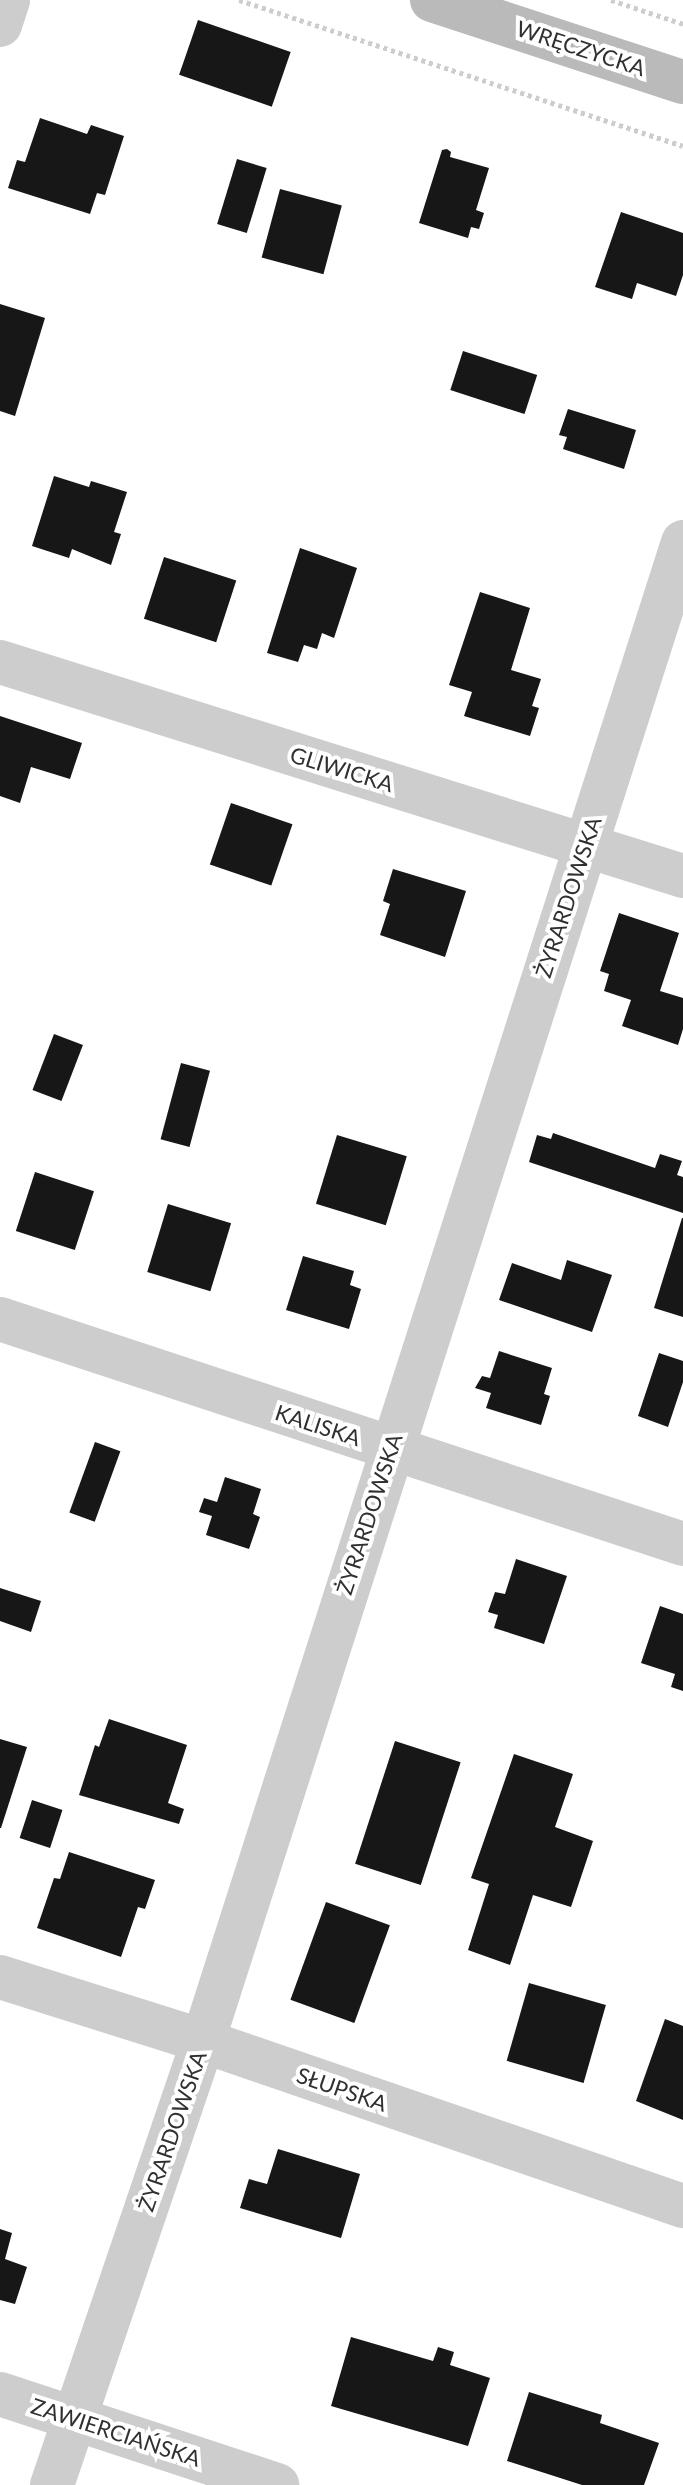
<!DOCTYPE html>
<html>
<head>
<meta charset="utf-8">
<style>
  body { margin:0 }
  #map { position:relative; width:683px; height:2485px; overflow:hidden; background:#fff; font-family:Lato,sans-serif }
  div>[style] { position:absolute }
  .building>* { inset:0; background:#171717; transform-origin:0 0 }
  .path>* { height:5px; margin-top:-2.5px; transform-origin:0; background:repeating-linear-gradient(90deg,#cdcdcd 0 4px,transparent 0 8px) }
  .street>* { height:44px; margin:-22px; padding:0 22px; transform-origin:22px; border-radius:22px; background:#cdcdcd }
  .secondary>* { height:44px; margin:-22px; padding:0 22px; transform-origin:22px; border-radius:22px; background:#bababa }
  span { translate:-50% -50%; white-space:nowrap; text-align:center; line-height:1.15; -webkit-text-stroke:8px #fff; paint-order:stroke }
  .street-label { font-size:22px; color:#303030 }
</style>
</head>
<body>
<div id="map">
  <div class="building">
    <i style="left:198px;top:20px;width:98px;height:58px;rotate:19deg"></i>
    <i style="clip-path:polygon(40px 118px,87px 134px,91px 125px,124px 136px,105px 195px,97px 193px,90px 214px,8px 188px,17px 160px,25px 162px)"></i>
    <i style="clip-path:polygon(447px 149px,451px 152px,450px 157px,489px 168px,476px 210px,484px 213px,479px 229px,471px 227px,468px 238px,419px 223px,442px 150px)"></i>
    <i style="left:237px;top:159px;width:31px;height:68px;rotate:17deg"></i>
    <i style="left:280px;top:189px;width:64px;height:71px;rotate:15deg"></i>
    <i style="clip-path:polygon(621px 212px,683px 233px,683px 275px,676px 296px,637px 283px,632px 299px,595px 287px)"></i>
    <i style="clip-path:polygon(0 304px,45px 318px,15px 416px,0 411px)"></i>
    <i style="left:463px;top:351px;width:78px;height:41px;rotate:18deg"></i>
    <i style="clip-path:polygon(568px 409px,636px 430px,624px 469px,563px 449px,567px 437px,559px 435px)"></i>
    <i style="clip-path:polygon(54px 476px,89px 487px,91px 481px,127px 492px,114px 532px,121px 534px,111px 565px,72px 549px,69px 558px,32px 546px)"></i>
    <i style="clip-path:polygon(300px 548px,357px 568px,334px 638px,322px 633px,317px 649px,304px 645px,298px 662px,267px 653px)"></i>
    <i style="left:164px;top:557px;width:76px;height:65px;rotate:18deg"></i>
    <i style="clip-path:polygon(480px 592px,530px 608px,511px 670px,541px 679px,532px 706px,539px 708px,530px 736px,464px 716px,472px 692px,449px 685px)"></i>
    <i style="clip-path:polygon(0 716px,82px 743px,70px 779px,31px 767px,20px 803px,0 796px)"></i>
    <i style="left:231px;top:803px;width:65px;height:65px;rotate:19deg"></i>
    <i style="clip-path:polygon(393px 869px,466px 891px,445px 957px,380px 935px,390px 904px,383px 901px)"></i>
    <i style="clip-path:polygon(619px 913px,679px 933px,660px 991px,683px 998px,683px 1029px,678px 1045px,622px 1026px,631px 1000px,604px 991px,609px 974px,600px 971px)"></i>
    <i style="left:54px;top:1034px;width:31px;height:60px;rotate:21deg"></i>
    <i style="left:181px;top:1063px;width:30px;height:79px;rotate:15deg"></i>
    <i style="clip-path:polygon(553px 1133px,655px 1168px,660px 1154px,682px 1161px,677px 1175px,683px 1177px,683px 1213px,529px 1162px,537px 1135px,551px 1139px)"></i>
    <i style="left:337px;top:1135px;width:73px;height:72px;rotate:17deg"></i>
    <i style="left:35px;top:1172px;width:62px;height:62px;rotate:18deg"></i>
    <i style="left:168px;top:1204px;width:66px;height:71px;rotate:17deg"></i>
    <i style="clip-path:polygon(682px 1218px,683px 1218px,683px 1317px,654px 1308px)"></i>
    <i style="clip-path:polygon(303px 1256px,354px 1271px,350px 1285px,361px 1289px,349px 1329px,286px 1310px)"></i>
    <i style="clip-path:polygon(567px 1260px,612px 1275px,592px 1332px,499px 1300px,512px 1263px,561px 1280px)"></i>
    <i style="clip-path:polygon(499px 1351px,552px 1368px,544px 1394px,550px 1396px,541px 1425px,486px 1408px,491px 1393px,475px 1388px,482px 1376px,490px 1378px)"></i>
    <i style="clip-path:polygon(659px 1353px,683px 1361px,683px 1382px,668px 1427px,638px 1416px)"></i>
    <i style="left:95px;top:1442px;width:27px;height:75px;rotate:20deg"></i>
    <i style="clip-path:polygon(225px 1477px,261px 1489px,253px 1514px,260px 1517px,249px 1549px,206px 1535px,212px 1516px,199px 1512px,204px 1498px,217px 1502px)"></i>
    <i style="clip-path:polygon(516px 1559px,567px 1576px,544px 1644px,494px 1628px,498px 1615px,488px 1612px,495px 1592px,505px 1594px)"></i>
    <i style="clip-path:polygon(0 1588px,41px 1601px,31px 1632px,0 1621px)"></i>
    <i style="clip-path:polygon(660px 1606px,683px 1614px,683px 1691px,671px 1687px,675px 1674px,641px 1663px)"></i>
    <i style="clip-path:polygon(109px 1719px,187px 1745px,168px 1803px,184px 1809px,179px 1824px,79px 1795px,95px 1745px,99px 1747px)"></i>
    <i style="clip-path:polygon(0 1739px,27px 1747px,1px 1828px,0 1828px)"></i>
    <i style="left:395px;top:1741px;width:69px;height:129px;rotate:18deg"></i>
    <i style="clip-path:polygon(514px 1754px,573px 1774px,555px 1827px,593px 1841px,571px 1907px,533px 1895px,510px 1965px,468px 1950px,489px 1884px,471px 1878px)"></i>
    <i style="left:32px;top:1800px;width:32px;height:40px;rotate:18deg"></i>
    <i style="clip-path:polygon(69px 1852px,155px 1880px,145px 1909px,138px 1907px,121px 1957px,37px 1928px,54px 1878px,60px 1879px)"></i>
    <i style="left:326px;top:1902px;width:68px;height:104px;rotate:20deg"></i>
    <i style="left:529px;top:1983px;width:80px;height:81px;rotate:16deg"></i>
    <i style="clip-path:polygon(665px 2019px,683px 2026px,683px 2120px,636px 2101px)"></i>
    <i style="clip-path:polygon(278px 2149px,360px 2174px,341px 2238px,240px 2208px,249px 2179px,267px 2184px)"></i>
    <i style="clip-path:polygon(0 2229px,12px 2233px,5px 2259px,27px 2267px,15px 2304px,0 2300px)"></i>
    <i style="clip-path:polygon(351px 2337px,433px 2361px,438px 2347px,454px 2352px,450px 2365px,490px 2378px,468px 2446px,331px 2406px)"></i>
    <i style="clip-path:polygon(529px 2392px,602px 2415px,600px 2423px,659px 2443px,644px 2485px,582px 2485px,507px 2461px)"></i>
  </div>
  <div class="path">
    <i style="left:239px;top:0;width:467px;rotate:18.2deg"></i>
    <i style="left:611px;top:0;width:76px;rotate:18.4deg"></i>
  </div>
  <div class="street">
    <i style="left:0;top:25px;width:26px;rotate:-72deg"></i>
    <i style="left:0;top:662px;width:716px;rotate:17.4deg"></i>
    <i style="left:0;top:1319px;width:719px;rotate:18.23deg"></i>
    <i style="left:0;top:1977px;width:213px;rotate:17.5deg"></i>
    <i style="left:203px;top:2041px;width:508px;rotate:18.97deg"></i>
    <i style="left:0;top:2394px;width:292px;rotate:18.2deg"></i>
    <i style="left:52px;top:2485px;width:469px;rotate:-71.2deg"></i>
    <i style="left:203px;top:2041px;width:1574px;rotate:-72.24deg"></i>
  </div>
  <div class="secondary">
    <i style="left:432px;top:0;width:264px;rotate:18.1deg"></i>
  </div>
  <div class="street-label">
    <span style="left:581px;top:48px;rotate:18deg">WRĘCZYCKA</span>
    <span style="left:342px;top:769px;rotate:17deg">GLIWICKA</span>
    <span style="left:568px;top:897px;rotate:-72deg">ŻYRARDOWSKA</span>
    <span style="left:318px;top:1425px;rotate:18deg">KALISKA</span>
    <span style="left:369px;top:1514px;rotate:-72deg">ŻYRARDOWSKA</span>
    <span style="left:342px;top:2089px;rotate:19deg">SŁUPSKA</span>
    <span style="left:172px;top:2131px;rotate:-71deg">ŻYRARDOWSKA</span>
    <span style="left:116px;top:2432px;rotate:18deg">ZAWIERCIAŃSKA</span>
  </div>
</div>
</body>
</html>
